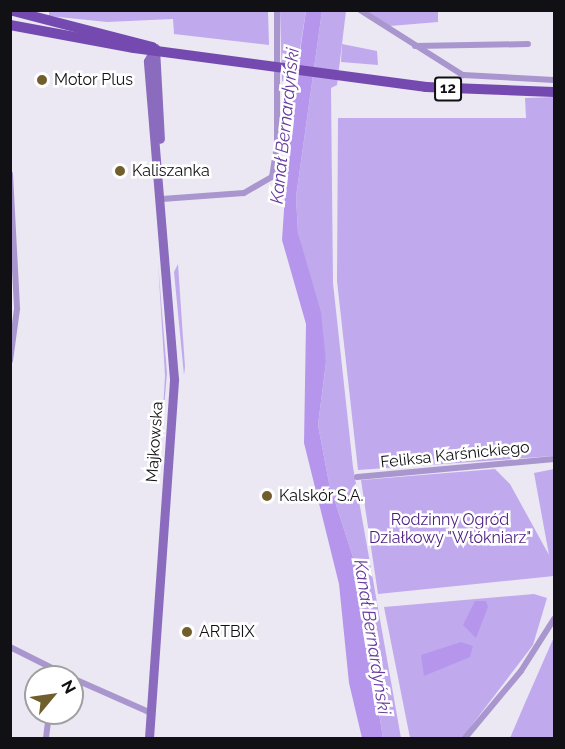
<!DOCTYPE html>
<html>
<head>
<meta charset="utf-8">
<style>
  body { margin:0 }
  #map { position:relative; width:565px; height:749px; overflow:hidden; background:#ebe8f3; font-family:Raleway,sans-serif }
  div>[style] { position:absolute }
  .green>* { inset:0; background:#c1a9ee }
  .water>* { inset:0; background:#b696ec }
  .street>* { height:6px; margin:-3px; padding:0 3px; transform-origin:3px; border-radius:3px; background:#a996ce }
  .secondary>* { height:9px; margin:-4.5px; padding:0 4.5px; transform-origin:4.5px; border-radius:4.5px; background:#8a6bbd }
  .primary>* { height:10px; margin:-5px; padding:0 5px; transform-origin:5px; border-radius:5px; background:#754ab0 }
  .dots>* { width:16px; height:16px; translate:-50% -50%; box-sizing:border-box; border:3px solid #fff; border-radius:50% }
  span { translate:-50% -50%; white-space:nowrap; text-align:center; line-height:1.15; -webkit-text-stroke:5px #fff; paint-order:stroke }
  .shield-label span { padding:2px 4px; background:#fff; border:2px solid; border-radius:4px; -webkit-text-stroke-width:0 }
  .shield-label { font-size:15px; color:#111014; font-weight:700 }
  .poi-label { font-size:16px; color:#111014 }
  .left { translate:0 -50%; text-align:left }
  .street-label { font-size:16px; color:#111014 }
  .park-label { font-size:16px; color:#4c1e80 }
  .water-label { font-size:18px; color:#673c9f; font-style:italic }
  .frame { position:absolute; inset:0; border:12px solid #111014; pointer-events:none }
  .north { position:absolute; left:24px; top:665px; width:60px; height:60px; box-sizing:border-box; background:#fff; border:2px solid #a09fa1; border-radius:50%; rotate:61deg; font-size:16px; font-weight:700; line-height:24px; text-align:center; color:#111014 }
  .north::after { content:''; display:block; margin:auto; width:21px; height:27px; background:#705e2c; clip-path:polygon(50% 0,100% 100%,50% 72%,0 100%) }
</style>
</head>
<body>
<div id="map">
  <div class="green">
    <i style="clip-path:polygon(49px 11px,268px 11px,269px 45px,174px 34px,173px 19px,107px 22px,49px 16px)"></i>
    <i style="clip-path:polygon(280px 11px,306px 11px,294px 86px,282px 81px)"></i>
    <i style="clip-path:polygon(322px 11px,346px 11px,337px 85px,331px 88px,333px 283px,353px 467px,401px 738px,383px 738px,354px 560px,329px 483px,318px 425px,326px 362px,298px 233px,296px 197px)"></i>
    <i style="clip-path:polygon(366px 11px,438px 11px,438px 22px,390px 26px)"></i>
    <i style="clip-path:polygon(342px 44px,377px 51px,378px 65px,341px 62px)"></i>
    <i style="clip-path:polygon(554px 97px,554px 456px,358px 470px,337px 281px,338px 118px,526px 118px,525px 98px)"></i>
    <i style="clip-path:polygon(158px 263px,167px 373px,161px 443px,165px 376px)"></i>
    <i style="clip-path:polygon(178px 264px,185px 367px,184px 375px,174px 272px)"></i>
    <i style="clip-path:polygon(495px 469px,510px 484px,549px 555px,534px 473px,554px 469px,554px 576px,378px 594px,361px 480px)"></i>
    <i style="clip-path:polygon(534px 594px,547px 598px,533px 645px,462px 738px,410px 738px,384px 607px)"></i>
    <i style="clip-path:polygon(554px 637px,554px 738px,510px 738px,525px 703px)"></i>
  </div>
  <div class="water">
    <i style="clip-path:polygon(306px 11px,322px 11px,296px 197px,298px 233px,321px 312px,326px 362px,318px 425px,329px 483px,354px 560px,383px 738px,362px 738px,349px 683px,339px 584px,304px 443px,306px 324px,282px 240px,290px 119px)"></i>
    <i style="clip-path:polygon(475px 601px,486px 601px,488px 607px,476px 638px,463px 625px)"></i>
    <i style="clip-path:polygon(461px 642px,473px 646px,470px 657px,424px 676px,421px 655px)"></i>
  </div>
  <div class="street">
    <i style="left:360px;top:10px;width:122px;rotate:32.3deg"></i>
    <i style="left:463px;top:75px;width:91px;rotate:3.1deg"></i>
    <i style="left:415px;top:46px;width:113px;rotate:-1deg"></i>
    <i style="left:10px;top:174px;width:135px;rotate:87deg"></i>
    <i style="left:17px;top:309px;width:52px;rotate:97.7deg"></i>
    <i style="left:162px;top:199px;width:82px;rotate:-4.2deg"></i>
    <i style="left:244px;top:193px;width:32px;rotate:-30deg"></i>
    <i style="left:272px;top:177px;width:31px;rotate:-81deg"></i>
    <i style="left:277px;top:146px;width:136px;rotate:-90deg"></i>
    <i style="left:357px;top:477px;width:198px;rotate:-5.2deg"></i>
    <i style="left:10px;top:647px;width:67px;rotate:26.6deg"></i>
    <i style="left:72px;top:678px;width:86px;rotate:23.9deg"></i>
    <i style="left:46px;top:738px;width:25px;rotate:-83deg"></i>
    <i style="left:465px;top:738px;width:87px;rotate:-50.1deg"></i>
    <i style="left:521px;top:671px;width:62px;rotate:-57.6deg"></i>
  </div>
  <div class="secondary">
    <i style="left:155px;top:48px;width:91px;rotate:86.9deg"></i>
    <i style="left:149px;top:738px;width:360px;rotate:-86deg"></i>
    <i style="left:174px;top:379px;width:319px;rotate:-94.7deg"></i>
    <i style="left:148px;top:61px;width:15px;rotate:-62deg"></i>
  </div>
  <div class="primary">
    <i style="left:13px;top:11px;width:144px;rotate:14.5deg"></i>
    <i style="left:10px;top:25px;width:126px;rotate:10.5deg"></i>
    <i style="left:134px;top:48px;width:295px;rotate:7.6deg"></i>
    <i style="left:426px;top:87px;width:128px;rotate:2.2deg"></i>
  </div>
  <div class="dots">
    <i style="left:42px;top:80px;background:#705e2c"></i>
    <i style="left:120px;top:171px;background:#705e2c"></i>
    <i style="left:267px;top:496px;background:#705e2c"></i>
    <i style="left:187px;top:632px;background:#705e2c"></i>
  </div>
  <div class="shield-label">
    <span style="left:448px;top:89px">12</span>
  </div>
  <div class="poi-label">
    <span class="left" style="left:54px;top:80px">Motor Plus</span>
    <span class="left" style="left:132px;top:171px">Kaliszanka</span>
    <span class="left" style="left:279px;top:496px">Kalskór S.A.</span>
    <span class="left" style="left:199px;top:632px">ARTBIX</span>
  </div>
  <div class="street-label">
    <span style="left:155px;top:442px;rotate:-86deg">Majkowska</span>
    <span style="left:455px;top:455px;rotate:-6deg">Feliksa Karśnickiego</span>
  </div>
  <div class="park-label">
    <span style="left:450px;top:529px">Rodzinny Ogród<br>Działkowy "Włókniarz"</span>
  </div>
  <div class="water-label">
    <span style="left:285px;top:126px;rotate:-84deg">Kanał Bernardyński</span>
    <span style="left:372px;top:637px;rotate:81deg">Kanał Bernardyński</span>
  </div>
  <div class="frame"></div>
  <div class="north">N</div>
</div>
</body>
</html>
